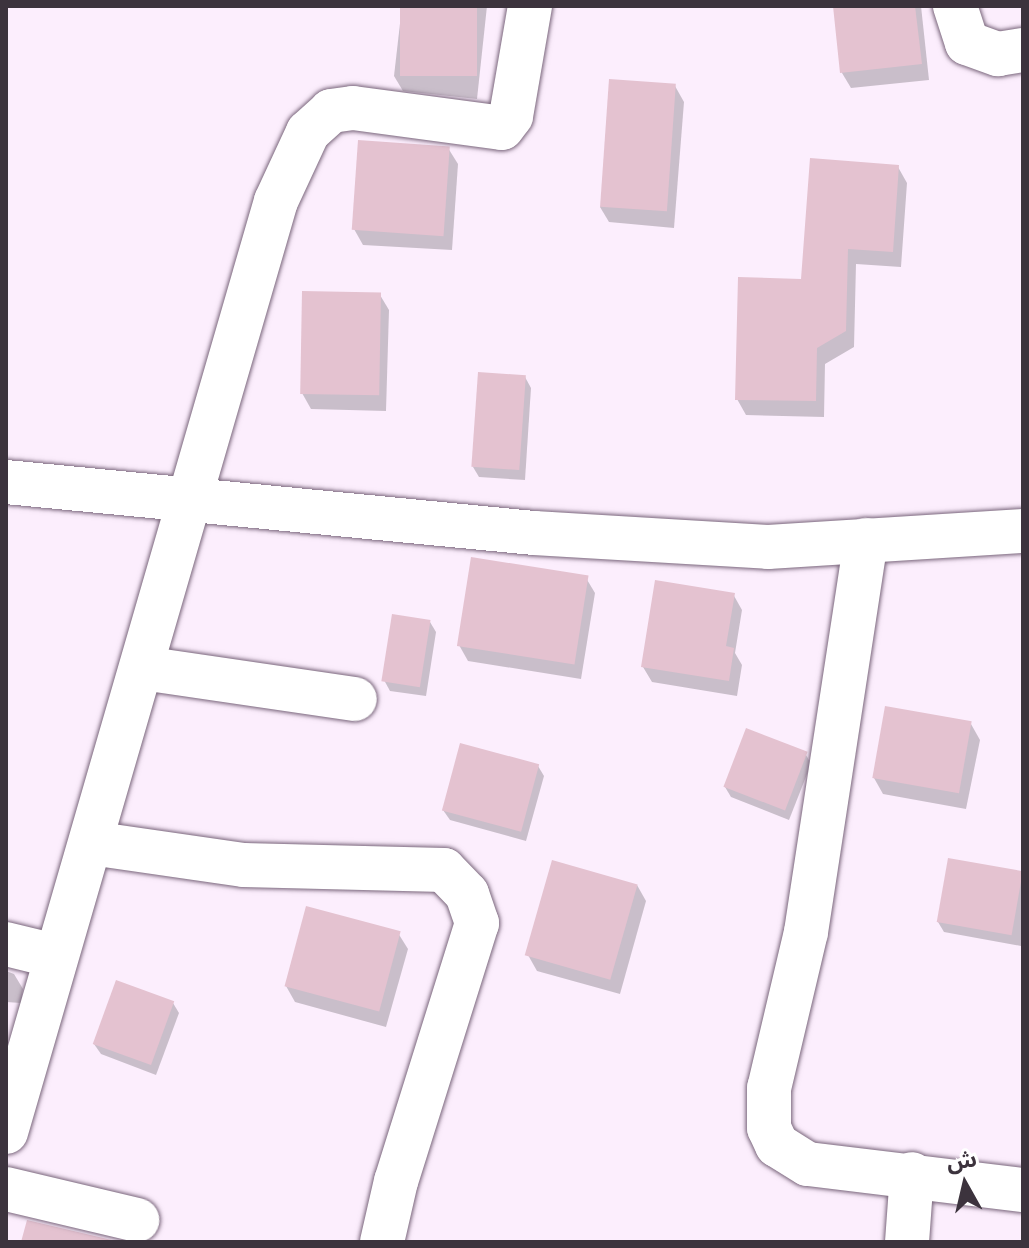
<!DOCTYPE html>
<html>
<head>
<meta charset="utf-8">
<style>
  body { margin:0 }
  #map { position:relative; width:1029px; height:1248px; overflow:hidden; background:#fceefd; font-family:"PT Sans Narrow","Noto Sans Arabic",sans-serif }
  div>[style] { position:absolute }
  .shadow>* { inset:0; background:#0003 }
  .building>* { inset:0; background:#e4c2d0; transform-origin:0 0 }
  .roads { filter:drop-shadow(0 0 2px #7a667c) drop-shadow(0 0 2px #7a667c) }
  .minor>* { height:44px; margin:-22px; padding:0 22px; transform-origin:22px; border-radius:22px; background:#fff }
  span { translate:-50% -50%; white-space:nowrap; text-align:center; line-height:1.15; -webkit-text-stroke:6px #fff; paint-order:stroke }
  .frame { position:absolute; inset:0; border:8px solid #3c333d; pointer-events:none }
  .north { position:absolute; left:925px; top:1144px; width:80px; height:80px; -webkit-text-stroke:6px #fff; paint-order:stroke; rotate:352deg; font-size:22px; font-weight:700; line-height:32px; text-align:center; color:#3c333d }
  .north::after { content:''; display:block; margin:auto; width:28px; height:36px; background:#3c333d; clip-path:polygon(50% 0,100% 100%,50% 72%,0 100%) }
</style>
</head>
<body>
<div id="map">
  <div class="shadow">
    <i style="clip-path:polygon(402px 6px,487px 6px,477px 99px,403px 91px,394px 76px)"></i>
    <i style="clip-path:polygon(835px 6px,921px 6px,929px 80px,851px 88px,842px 73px)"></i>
    <i style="clip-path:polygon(675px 86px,684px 102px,674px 228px,609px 222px,600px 207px)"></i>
    <i style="clip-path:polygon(448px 148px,458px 164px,452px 250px,363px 245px,354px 229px)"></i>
    <i style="clip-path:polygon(898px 167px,907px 183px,901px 267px,856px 264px,854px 347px,825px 364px,824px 417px,746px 415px,737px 399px,803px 281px)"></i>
    <i style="clip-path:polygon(380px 295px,389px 310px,386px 411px,311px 409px,302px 393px)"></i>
    <i style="clip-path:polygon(525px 377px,531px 388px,525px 480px,479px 477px,473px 467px)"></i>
    <i style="clip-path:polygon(586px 578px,595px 593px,581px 679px,468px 661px,459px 645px)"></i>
    <i style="clip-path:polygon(733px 594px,742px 610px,735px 653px,742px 665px,737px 696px,652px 682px,643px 667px)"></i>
    <i style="clip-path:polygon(430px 622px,436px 632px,426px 696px,390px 691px,384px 680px)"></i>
    <i style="clip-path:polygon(971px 724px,980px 740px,966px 809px,883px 794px,874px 778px)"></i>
    <i style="clip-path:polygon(805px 753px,811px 764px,789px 820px,731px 797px,725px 787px)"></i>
    <i style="clip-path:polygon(538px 766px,544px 776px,526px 841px,450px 820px,443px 810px)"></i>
    <i style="clip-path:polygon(949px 860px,1023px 873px,1021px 946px,944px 932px,938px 922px)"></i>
    <i style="clip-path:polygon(637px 885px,646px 901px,620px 994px,537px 971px,528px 955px)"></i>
    <i style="clip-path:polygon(398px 933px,408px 949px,386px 1027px,295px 1002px,286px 986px)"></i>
    <i style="clip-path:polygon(6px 971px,14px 974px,23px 989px,21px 1003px,6px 1002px)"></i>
    <i style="clip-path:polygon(173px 1003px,179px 1013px,156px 1075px,101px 1054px,94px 1044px)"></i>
  </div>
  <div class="building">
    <i style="left:400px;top:6px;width:77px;height:70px"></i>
    <i style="clip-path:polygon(833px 6px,915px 6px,922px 64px,840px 73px)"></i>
    <i style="left:609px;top:79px;width:67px;height:128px;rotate:4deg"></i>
    <i style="left:358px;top:140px;width:92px;height:90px;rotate:4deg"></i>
    <i style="clip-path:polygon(810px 158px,899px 165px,893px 252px,848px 249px,846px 331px,817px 348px,816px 401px,735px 400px,738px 277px,801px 279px)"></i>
    <i style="left:302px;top:291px;width:79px;height:103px;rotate:1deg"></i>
    <i style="left:478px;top:372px;width:48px;height:95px;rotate:4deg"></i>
    <i style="left:471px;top:557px;width:119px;height:90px;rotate:9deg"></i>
    <i style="clip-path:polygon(655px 580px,735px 593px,726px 646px,734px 648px,729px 681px,641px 667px)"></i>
    <i style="left:392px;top:614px;width:39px;height:68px;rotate:9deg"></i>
    <i style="left:885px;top:706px;width:88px;height:73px;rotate:10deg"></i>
    <i style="left:746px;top:728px;width:66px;height:63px;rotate:21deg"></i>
    <i style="left:460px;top:743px;width:82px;height:70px;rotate:15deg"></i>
    <i style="left:948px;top:858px;width:76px;height:65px;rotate:10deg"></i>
    <i style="left:552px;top:860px;width:89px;height:99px;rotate:16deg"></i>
    <i style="left:306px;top:906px;width:98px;height:83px;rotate:15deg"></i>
    <i style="left:116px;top:980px;width:62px;height:68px;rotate:20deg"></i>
    <i style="clip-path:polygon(27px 1220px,116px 1241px,115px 1242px,21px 1242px)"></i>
  </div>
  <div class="roads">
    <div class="minor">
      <i style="left:955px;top:6px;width:39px;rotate:72deg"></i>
      <i style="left:967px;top:43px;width:33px;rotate:20deg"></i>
      <i style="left:998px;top:54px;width:25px;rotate:-9deg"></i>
      <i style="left:6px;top:482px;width:530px;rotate:5.52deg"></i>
      <i style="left:534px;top:533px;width:234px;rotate:3.4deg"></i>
      <i style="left:768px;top:547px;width:256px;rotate:-3.6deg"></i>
      <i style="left:866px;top:540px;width:397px;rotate:98.7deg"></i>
      <i style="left:806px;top:932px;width:160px;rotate:103.3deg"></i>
      <i style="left:769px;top:1088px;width:40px;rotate:90deg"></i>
      <i style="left:769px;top:1128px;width:19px;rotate:65deg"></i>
      <i style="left:777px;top:1145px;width:36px;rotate:32deg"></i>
      <i style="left:808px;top:1164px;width:217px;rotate:6.9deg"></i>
      <i style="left:142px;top:668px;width:215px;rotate:8.3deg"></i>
      <i style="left:91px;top:843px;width:154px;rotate:8.2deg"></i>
      <i style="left:243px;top:865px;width:201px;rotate:1.4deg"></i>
      <i style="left:444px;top:870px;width:33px;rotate:46deg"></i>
      <i style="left:467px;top:894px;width:31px;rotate:71deg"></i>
      <i style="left:477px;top:923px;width:270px;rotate:107.4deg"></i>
      <i style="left:396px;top:1181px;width:63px;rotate:102.9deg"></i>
      <i style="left:6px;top:944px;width:50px;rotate:13.8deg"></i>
      <i style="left:6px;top:1132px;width:969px;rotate:-73.83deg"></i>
      <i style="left:276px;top:201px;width:76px;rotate:-65.1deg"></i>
      <i style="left:308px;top:132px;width:31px;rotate:-42deg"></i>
      <i style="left:331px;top:111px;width:22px;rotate:-8deg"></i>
      <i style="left:353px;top:108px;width:150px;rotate:7.6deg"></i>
      <i style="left:502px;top:128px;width:15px;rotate:-53deg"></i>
      <i style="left:511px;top:116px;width:112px;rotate:-80.2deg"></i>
      <i style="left:6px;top:1189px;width:135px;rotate:13.3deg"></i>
      <i style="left:907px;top:1242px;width:68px;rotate:-85.8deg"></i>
    </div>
  </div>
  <div class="frame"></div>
  <div class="north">ش</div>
</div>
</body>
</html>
